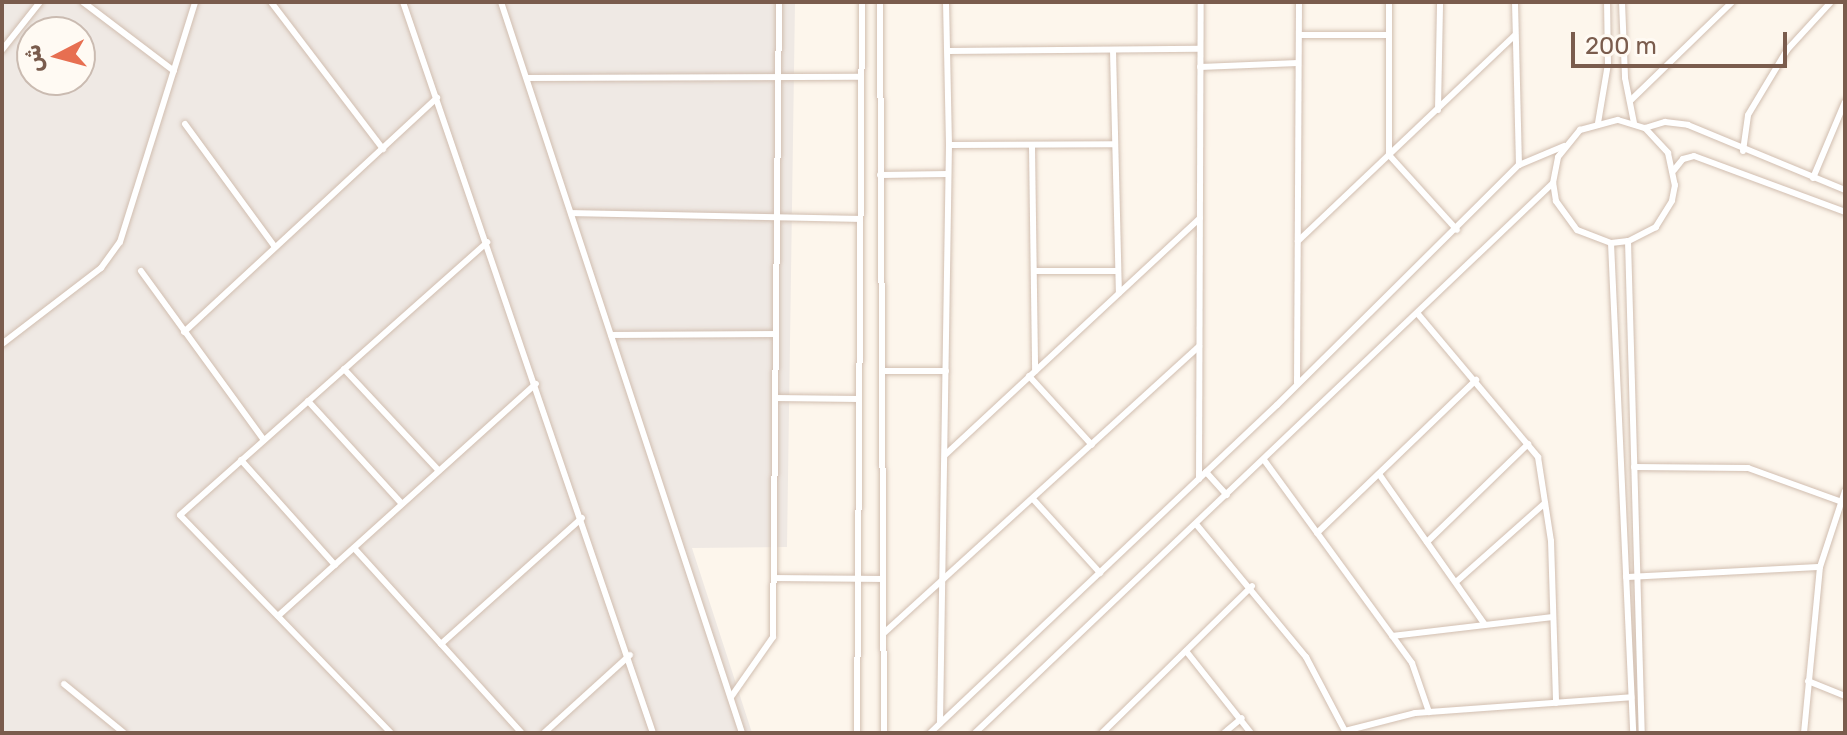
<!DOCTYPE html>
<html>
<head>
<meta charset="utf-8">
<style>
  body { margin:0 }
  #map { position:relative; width:1847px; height:735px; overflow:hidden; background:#fdf6ec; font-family:Rubik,Vazirmatn,sans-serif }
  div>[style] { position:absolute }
  .industrial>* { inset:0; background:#efe9e4 }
  .roads { filter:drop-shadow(0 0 2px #d1beb0) drop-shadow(0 0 2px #d1beb0) }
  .minor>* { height:6px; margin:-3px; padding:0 3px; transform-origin:3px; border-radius:3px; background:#fff }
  span { translate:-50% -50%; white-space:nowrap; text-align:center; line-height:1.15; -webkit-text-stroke:6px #fffaf3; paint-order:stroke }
  .frame { position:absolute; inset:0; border:4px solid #7a5c4d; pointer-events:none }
  .north { position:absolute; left:16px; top:16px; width:80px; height:80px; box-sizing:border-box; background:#fffaf3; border:2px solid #cabbb1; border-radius:50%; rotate:264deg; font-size:22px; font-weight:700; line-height:32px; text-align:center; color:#7a5c4d }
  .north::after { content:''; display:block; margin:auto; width:28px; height:36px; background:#e76f51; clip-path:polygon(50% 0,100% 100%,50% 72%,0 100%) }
  .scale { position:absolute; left:1571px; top:32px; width:216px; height:36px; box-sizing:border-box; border:4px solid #7a5c4d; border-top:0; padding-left:10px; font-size:24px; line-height:28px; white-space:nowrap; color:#7a5c4d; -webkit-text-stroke:6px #fffaf3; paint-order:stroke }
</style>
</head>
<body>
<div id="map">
  <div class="industrial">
    <i style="clip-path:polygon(evenodd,2px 2px,795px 2px,787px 547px,692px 548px,752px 733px,2px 733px,2px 2px,32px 32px,80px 32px,80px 80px,32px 80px,32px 32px)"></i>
  </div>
  <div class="roads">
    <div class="minor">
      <i style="left:83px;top:2px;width:114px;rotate:37.2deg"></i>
      <i style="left:271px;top:2px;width:185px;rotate:52.7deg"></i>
      <i style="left:403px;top:2px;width:773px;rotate:71.12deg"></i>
      <i style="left:501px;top:2px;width:770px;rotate:71.75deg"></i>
      <i style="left:880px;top:2px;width:731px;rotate:89.69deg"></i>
      <i style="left:1389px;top:2px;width:153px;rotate:90deg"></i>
      <i style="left:1389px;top:155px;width:101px;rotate:47.8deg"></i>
      <i style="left:1515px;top:2px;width:163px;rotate:88.6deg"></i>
      <i style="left:1622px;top:2px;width:76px;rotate:87.7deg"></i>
      <i style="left:1625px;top:78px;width:46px;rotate:78.7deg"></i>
      <i style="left:1299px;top:35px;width:90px"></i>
      <i style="left:2px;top:50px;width:61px;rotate:-51.6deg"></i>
      <i style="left:948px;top:51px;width:252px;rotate:-0.5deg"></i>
      <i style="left:1113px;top:51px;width:242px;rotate:88.6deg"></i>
      <i style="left:1200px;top:67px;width:98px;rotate:-2.3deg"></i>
      <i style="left:527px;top:78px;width:334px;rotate:-0.2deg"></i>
      <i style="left:1630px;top:101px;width:142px;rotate:-44.1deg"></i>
      <i style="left:1438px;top:110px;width:108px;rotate:-88.9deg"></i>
      <i style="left:1598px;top:123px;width:60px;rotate:-80.4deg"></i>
      <i style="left:1608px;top:64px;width:62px;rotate:-90.9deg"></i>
      <i style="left:185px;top:124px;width:152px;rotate:53.8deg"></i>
      <i style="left:1645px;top:128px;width:21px;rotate:-17deg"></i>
      <i style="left:1665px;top:122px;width:23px;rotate:7deg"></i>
      <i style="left:1688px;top:125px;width:170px;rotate:22.5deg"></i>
      <i style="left:949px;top:145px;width:166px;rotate:-0.3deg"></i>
      <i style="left:1032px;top:147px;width:224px;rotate:89.2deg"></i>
      <i style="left:1743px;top:151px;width:36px;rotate:-82deg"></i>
      <i style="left:1748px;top:115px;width:76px;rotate:-59deg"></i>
      <i style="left:1787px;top:50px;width:65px;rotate:-47.5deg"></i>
      <i style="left:1674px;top:170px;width:14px;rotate:-51deg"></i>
      <i style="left:1683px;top:159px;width:11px;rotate:-15deg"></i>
      <i style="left:1694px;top:156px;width:161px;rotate:20.3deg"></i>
      <i style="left:880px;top:175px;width:68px;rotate:-0.8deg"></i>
      <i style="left:1813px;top:178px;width:82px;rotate:-67.2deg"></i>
      <i style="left:571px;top:213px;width:289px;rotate:1.2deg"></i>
      <i style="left:1298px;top:241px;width:299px;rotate:-43.5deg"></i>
      <i style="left:1628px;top:241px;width:492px;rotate:88.4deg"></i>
      <i style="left:1611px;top:243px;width:490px;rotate:87.4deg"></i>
      <i style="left:141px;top:271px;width:209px;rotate:54deg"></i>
      <i style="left:1034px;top:271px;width:84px"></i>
      <i style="left:1418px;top:314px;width:187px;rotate:50deg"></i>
      <i style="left:1538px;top:457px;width:85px;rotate:81.2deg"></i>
      <i style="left:1551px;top:541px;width:162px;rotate:88.2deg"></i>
      <i style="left:184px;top:332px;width:345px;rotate:-42.8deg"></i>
      <i style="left:611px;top:335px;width:165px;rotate:-0.3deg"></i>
      <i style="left:2px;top:344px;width:125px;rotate:-37.5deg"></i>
      <i style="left:101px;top:268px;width:32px;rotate:-54deg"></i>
      <i style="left:120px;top:242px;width:251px;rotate:-72.6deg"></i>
      <i style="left:344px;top:369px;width:139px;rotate:47deg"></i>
      <i style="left:882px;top:371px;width:64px"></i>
      <i style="left:1029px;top:376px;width:93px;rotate:47.6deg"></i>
      <i style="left:1297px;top:383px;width:381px;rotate:-89.7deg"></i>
      <i style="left:775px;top:398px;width:84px;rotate:0.7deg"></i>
      <i style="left:308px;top:401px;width:139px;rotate:47.6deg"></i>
      <i style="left:945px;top:455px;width:348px;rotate:-42.9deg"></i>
      <i style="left:241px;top:460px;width:141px;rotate:48.2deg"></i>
      <i style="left:1264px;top:460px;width:251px;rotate:53.9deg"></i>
      <i style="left:1412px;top:663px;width:52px;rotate:70.9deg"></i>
      <i style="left:1634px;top:467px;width:114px;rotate:0.5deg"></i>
      <i style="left:1748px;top:468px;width:100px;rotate:19.9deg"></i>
      <i style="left:1206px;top:472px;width:31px;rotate:48deg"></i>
      <i style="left:1379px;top:474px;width:184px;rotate:54.9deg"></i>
      <i style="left:1199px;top:479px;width:477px;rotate:-89.8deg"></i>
      <i style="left:1033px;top:499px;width:100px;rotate:47.8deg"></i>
      <i style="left:1196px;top:524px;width:173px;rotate:50.4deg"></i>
      <i style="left:1306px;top:657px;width:86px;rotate:62.2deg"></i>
      <i style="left:1317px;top:533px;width:221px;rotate:-43.9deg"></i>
      <i style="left:1427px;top:542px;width:141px;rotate:-44.1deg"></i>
      <i style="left:354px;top:548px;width:250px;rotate:47.8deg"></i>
      <i style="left:1626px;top:577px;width:194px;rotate:-3deg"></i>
      <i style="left:774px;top:578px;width:109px;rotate:0.5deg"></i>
      <i style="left:1456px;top:582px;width:119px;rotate:-41.6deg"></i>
      <i style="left:278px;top:616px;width:347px;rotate:-42deg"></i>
      <i style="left:884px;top:633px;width:426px;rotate:-42.3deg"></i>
      <i style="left:1392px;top:636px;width:162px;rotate:-6.7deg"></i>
      <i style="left:441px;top:644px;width:189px;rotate:-41.8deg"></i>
      <i style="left:1186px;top:651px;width:105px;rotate:51.6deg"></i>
      <i style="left:1808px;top:681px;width:40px;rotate:22deg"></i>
      <i style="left:64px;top:684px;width:77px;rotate:39.2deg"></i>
      <i style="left:731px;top:697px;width:73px;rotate:-55deg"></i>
      <i style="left:773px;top:637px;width:635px;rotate:-89.46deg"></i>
      <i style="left:940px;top:723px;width:578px;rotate:-89.11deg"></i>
      <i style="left:949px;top:145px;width:143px;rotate:-91.2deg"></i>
      <i style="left:1345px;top:731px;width:72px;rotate:-14.4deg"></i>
      <i style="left:1415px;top:713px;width:217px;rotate:-4.2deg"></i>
      <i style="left:391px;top:733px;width:303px;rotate:-134.1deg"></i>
      <i style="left:180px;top:515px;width:411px;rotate:-41.6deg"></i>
      <i style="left:544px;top:733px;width:116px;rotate:-42.2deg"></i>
      <i style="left:857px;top:733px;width:731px;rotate:-89.61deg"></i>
      <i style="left:930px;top:733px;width:477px;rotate:-43.4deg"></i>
      <i style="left:1277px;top:405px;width:341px;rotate:-44.8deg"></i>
      <i style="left:1519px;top:165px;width:49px;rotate:-22.9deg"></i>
      <i style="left:975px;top:733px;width:798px;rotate:-43.58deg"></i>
      <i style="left:1553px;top:183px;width:26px;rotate:-79deg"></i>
      <i style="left:1558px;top:157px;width:35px;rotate:-51deg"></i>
      <i style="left:1580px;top:130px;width:39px;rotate:-15deg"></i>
      <i style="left:1618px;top:120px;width:28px;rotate:17deg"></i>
      <i style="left:1645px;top:128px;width:34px;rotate:47deg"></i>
      <i style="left:1668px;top:153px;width:33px;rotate:78deg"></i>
      <i style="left:1675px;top:185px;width:16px;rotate:101deg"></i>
      <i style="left:1672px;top:201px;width:31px;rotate:122deg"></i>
      <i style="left:1656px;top:227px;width:31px;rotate:153deg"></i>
      <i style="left:1628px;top:241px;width:17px;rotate:173deg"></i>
      <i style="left:1611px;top:243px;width:36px;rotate:-159deg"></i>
      <i style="left:1577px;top:230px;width:36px;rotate:-126deg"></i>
      <i style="left:1556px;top:201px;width:18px;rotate:-99deg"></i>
      <i style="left:1102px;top:733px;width:210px;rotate:-44.4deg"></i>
      <i style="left:1224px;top:733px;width:23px;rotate:-40deg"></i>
      <i style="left:1804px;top:733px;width:167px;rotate:-84.5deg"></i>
      <i style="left:1820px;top:567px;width:80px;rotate:-71.8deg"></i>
    </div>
  </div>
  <div class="frame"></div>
  <div class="north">ش</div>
  <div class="scale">200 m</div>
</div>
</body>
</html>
